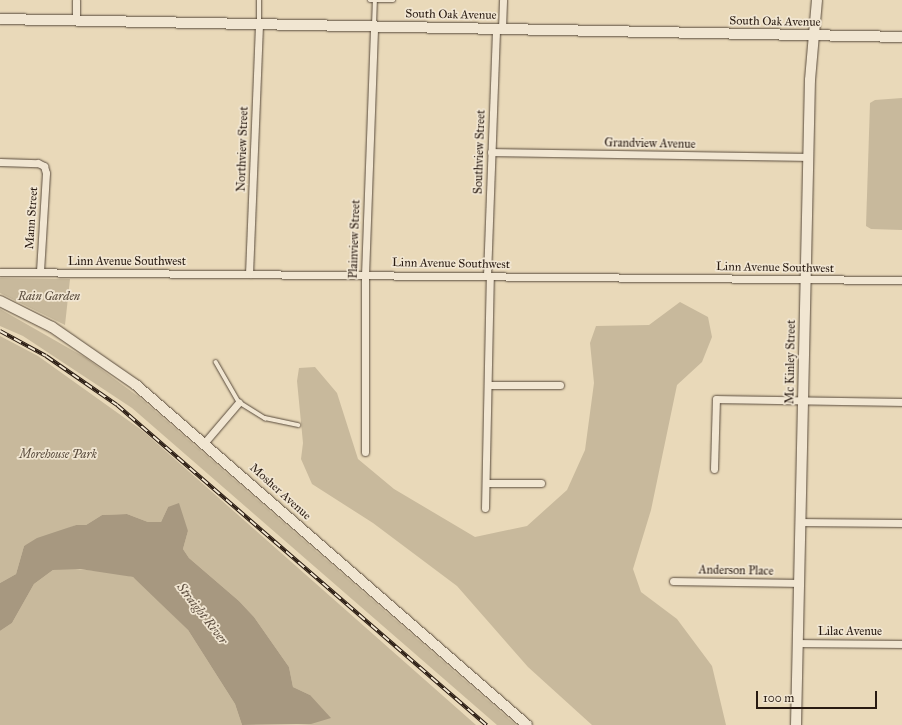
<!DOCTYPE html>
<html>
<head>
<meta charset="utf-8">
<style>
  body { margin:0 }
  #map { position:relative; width:902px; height:725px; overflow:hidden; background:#e9d9b9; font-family:"IM FELL Great Primer",serif }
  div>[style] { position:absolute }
  .green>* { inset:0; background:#c8b99c }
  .water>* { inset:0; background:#a79880 }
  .roads { filter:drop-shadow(0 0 1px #584a3b) drop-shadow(0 0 1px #584a3b) }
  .lane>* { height:3.5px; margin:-1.75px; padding:0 1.75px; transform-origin:1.75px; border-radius:1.75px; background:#f1e6d2 }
  .street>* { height:7px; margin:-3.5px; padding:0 3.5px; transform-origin:3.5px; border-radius:3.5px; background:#f1e6d2 }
  .secondary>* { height:10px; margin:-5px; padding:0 5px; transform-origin:5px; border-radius:5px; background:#f1e6d2 }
  .rail>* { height:4px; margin-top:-2px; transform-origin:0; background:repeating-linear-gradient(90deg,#f1e6d2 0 8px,#281a11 0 16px); box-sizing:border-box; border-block:1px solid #281a11 }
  span { translate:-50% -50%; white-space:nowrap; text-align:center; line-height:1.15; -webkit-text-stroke:3.5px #f1e6d2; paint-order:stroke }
  .street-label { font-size:12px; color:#281a11 }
  .park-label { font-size:12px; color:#584a3b; font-style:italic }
  .water-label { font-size:13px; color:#5b4c3d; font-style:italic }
  .scale { position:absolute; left:756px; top:691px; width:121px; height:18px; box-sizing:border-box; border:2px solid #281a11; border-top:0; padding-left:5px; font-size:12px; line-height:14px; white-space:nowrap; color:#281a11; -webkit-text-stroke:3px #f1e6d2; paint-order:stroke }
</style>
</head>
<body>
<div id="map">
  <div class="green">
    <i style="clip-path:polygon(902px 98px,902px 230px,871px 229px,866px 226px,870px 103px,875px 100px)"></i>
    <i style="clip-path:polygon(0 278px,70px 279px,65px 325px,0 293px)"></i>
    <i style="clip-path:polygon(680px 302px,708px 317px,712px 337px,702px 362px,677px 385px,651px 510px,633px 569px,641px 592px,677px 619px,712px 666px,726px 725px,592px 725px,528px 667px,457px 586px,373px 523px,312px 484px,301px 459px,303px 443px,297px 381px,299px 368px,315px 367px,337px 393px,358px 459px,394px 489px,475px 537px,527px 526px,567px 490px,585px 450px,594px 383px,590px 343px,596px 326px,649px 325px)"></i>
    <i style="clip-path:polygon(0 309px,86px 358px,139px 397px,516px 725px,497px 725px,132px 408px,23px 336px,0 326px)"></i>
    <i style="clip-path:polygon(0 336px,38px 356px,143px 431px,476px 725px,297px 725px,311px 724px,310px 695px,293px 687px,289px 667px,254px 617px,239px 601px,189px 558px,183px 549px,188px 531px,168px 507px,161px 522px,148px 522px,127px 514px,102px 515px,86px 525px,76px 525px,24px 546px,16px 574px,0 583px)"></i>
    <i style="clip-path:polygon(63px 568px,112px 572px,133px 577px,139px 581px,188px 630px,235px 704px,242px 725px,0 725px,0 631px,12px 623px,34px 584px,53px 570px)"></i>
  </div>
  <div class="water">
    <i style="clip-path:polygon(179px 503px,188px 531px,183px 549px,189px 558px,239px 601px,254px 617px,289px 667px,293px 687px,310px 695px,331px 718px,311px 724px,242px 725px,235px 704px,188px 630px,133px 577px,80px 569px,53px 570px,34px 584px,12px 623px,0 631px,0 583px,16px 574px,24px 546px,37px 538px,76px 525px,86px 525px,102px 515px,127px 514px,148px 522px,161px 522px,168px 507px)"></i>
  </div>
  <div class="roads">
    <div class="lane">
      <i style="left:370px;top:0;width:23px"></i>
      <i style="left:259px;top:23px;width:23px;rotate:-90deg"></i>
      <i style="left:374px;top:26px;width:26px;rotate:-88deg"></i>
      <i style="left:216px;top:362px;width:46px;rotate:60.1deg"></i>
      <i style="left:239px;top:402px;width:31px;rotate:32deg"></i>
      <i style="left:265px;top:418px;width:34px;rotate:12deg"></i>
    </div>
    <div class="street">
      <i style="left:76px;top:21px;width:21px;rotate:-90deg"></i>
      <i style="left:502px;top:29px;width:29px;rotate:-88deg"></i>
      <i style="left:491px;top:152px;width:317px;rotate:0.9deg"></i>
      <i style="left:0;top:162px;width:38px;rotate:2deg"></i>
      <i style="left:38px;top:163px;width:7px;rotate:27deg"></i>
      <i style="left:44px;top:166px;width:7px;rotate:74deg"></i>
      <i style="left:46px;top:173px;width:98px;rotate:93.5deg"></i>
      <i style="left:0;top:272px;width:902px;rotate:0.51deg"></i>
      <i style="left:249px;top:274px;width:249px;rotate:-87.7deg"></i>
      <i style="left:487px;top:276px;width:247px;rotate:-87.9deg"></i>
      <i style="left:488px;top:385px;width:72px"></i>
      <i style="left:205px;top:442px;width:52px;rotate:-49.6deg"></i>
      <i style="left:365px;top:452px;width:177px;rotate:-90deg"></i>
      <i style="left:365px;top:275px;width:248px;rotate:-87.9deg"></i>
      <i style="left:714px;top:469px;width:70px;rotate:-88.4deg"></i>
      <i style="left:716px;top:399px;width:186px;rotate:0.9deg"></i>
      <i style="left:487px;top:483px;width:54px"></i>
      <i style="left:485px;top:508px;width:232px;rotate:-88.8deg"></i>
      <i style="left:800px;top:522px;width:102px;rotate:0.6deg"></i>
      <i style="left:673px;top:581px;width:126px;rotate:0.9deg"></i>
      <i style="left:797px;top:643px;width:105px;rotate:0.5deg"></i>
    </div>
    <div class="secondary">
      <i style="left:0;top:19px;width:902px;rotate:1.14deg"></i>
      <i style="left:0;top:301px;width:58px;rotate:26.6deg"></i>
      <i style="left:52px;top:327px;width:102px;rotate:34.6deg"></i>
      <i style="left:136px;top:385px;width:518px;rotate:41.01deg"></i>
      <i style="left:796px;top:725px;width:645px;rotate:-88.76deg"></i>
      <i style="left:810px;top:80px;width:80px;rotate:-85deg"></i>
    </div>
  </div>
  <div class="rail">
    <i style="left:0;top:331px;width:52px;rotate:28.5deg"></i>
    <i style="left:46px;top:356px;width:86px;rotate:34.6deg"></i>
    <i style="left:117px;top:405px;width:489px;rotate:40.9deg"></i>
  </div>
  <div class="street-label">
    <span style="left:451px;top:15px;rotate:1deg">South Oak Avenue</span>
    <span style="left:775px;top:22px;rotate:1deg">South Oak Avenue</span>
    <span style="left:650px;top:144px;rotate:1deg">Grandview Avenue</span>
    <span style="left:243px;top:149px;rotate:-88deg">Northview Street</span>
    <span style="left:480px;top:152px;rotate:-88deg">Southview Street</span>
    <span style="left:32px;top:218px;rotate:-86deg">Mann Street</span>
    <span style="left:355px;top:239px;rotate:-88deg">Plainview Street</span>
    <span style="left:127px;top:262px">Linn Avenue Southwest</span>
    <span style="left:451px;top:264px;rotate:1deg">Linn Avenue Southwest</span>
    <span style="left:775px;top:268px;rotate:1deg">Linn Avenue Southwest</span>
    <span style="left:791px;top:362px;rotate:-89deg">Mc Kinley Street</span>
    <span style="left:280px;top:492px;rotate:42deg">Mosher Avenue</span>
    <span style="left:736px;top:571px;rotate:1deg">Anderson Place</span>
    <span style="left:850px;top:632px">Lilac Avenue</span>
  </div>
  <div class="park-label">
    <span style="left:49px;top:297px">Rain Garden</span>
    <span style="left:58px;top:455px">Morehouse Park</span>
  </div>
  <div class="water-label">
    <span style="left:202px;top:614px;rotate:52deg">Straight River</span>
  </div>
  <div class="scale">100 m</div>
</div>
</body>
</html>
